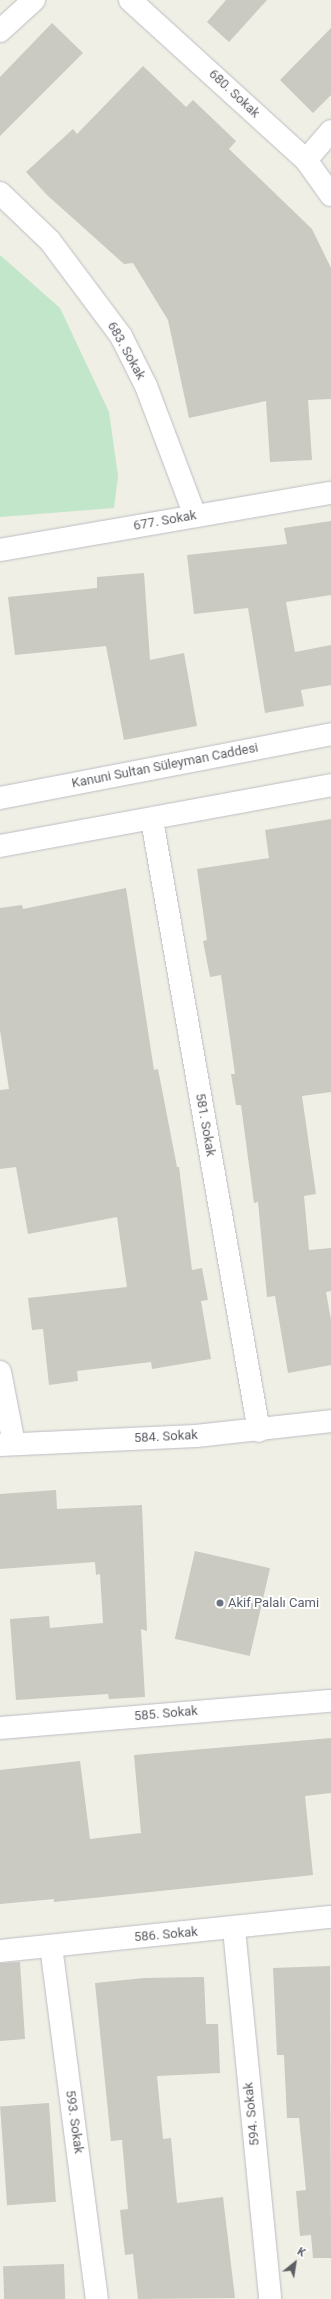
<!DOCTYPE html>
<html>
<head>
<meta charset="utf-8">
<style>
  body { margin:0 }
  #map { position:relative; width:331px; height:2299px; overflow:hidden; background:#efefe5; font-family:Roboto,sans-serif }
  div>[style] { position:absolute }
  .green>* { inset:0; background:#c2e6c9 }
  .building>* { inset:0; background:#cac9c2; transform-origin:0 0 }
  .roads { filter:drop-shadow(0 0 1px #bcbdc3) drop-shadow(0 0 1px #bcbdc3) }
  .minor>* { height:22px; margin:-11px; padding:0 11px; transform-origin:11px; border-radius:11px; background:#fff }
  .tertiary>* { height:22px; margin:-11px; padding:0 11px; transform-origin:11px; border-radius:11px; background:#fff }
  .dots>* { width:11px; height:11px; translate:-50% -50%; box-sizing:border-box; border:2px solid #fff; border-radius:50% }
  span { translate:-50% -50%; white-space:nowrap; text-align:center; line-height:1.15; -webkit-text-stroke:4px #fff; paint-order:stroke }
  .street-label { font-size:13px; color:#5d5f65 }
  .worship-label { font-size:13px; color:#5b616d }
  .left { translate:0 -50%; text-align:left }
  .north { position:absolute; left:275px; top:2243px; width:40px; height:40px; -webkit-text-stroke:3px #fff; paint-order:stroke; rotate:30deg; font-size:11px; font-weight:700; line-height:16px; text-align:center; color:#5d5f65 }
  .north::after { content:''; display:block; margin:auto; width:14px; height:18px; background:#5d5f65; clip-path:polygon(50% 0,100% 100%,50% 72%,0 100%) }
</style>
</head>
<body>
<div id="map">
  <div class="green">
    <i style="clip-path:polygon(0 255px,60px 308px,109px 412px,118px 476px,114px 508px,0 517px)"></i>
  </div>
  <div class="building">
    <i style="clip-path:polygon(226px 0,267px 0,229px 42px,207px 22px)"></i>
    <i style="clip-path:polygon(52px 23px,83px 53px,0 136px,0 77px)"></i>
    <i style="clip-path:polygon(331px 28px,331px 95px,313px 113px,280px 80px)"></i>
    <i style="clip-path:polygon(143px 66px,186px 107px,193px 100px,236px 141px,229px 149px,312px 229px,331px 268px,331px 399px,308px 400px,312px 460px,270px 462px,266px 401px,189px 418px,168px 320px,133px 263px,124px 264px,47px 195px,26px 172px,73px 129px,77px 134px)"></i>
    <i style="clip-path:polygon(331px 521px,331px 595px,286px 602px,295px 652px,331px 645px,331px 685px,301px 690px,304px 706px,265px 713px,248px 608px,194px 614px,187px 555px,287px 544px,284px 528px)"></i>
    <i style="clip-path:polygon(144px 573px,150px 660px,184px 653px,197px 726px,124px 740px,106px 646px,15px 655px,8px 597px,97px 588px,97px 577px)"></i>
    <i style="clip-path:polygon(331px 819px,331px 1092px,302px 1096px,316px 1194px,304px 1196px,309px 1250px,331px 1248px,331px 1291px,326px 1292px,331px 1320px,331px 1365px,288px 1373px,275px 1296px,267px 1297px,258px 1202px,254px 1203px,241px 1105px,236px 1105px,231px 1074px,235px 1074px,221px 975px,210px 977px,203px 941px,207px 940px,197px 869px,269px 858px,265px 830px)"></i>
    <i style="clip-path:polygon(126px 888px,154px 1070px,158px 1069px,177px 1167px,179px 1167px,192px 1270px,202px 1268px,208px 1300px,201px 1301px,211px 1359px,152px 1369px,151px 1362px,77px 1371px,78px 1381px,49px 1385px,43px 1329px,32px 1330px,28px 1298px,127px 1287px,117px 1217px,28px 1234px,16px 1167px,0 1169px,0 1090px,9px 1089px,0 1030px,0 908px,22px 905px,23px 909px)"></i>
    <i style="clip-path:polygon(56px 1490px,57px 1509px,142px 1505px,147px 1631px,141px 1629px,145px 1697px,109px 1699px,108px 1694px,16px 1700px,10px 1619px,49px 1616px,50px 1628px,103px 1623px,100px 1574px,96px 1575px,95px 1562px,0 1569px,0 1494px)"></i>
    <i style="left:195px;top:1551px;width:77px;height:90px;rotate:13deg"></i>
    <i style="clip-path:polygon(331px 1738px,331px 1793px,305px 1796px,313px 1875px,54px 1902px,54px 1899px,0 1904px,0 1770px,80px 1761px,90px 1839px,141px 1833px,134px 1755px)"></i>
    <i style="clip-path:polygon(20px 1962px,25px 2039px,0 2041px,0 1963px)"></i>
    <i style="clip-path:polygon(330px 1966px,331px 2258px,313px 2258px,311px 2235px,300px 2236px,296px 2191px,306px 2190px,299px 2118px,287px 2118px,284px 2055px,277px 2055px,273px 1968px)"></i>
    <i style="clip-path:polygon(204px 1977px,206px 2024px,218px 2024px,220px 2073px,157px 2076px,163px 2139px,171px 2138px,177px 2203px,223px 2197px,235px 2298px,138px 2299px,133px 2254px,125px 2255px,120px 2210px,128px 2209px,122px 2140px,111px 2141px,95px 1983px,144px 1978px)"></i>
    <i style="left:49px;top:2103px;width:99px;height:49px;rotate:86deg"></i>
    <i style="left:64px;top:2264px;width:35px;height:61px;rotate:88deg"></i>
  </div>
  <div class="roads">
    <div class="minor">
      <i style="left:130px;top:0;width:238px;rotate:42.3deg"></i>
      <i style="left:306px;top:160px;width:43px;rotate:54.5deg"></i>
      <i style="left:0;top:31px;width:46px;rotate:-42.4deg"></i>
      <i style="left:306px;top:160px;width:38px;rotate:-49deg"></i>
      <i style="left:0;top:193px;width:69px;rotate:43.8deg"></i>
      <i style="left:50px;top:241px;width:119px;rotate:53.2deg"></i>
      <i style="left:121px;top:336px;width:56px;rotate:63.4deg"></i>
      <i style="left:146px;top:386px;width:139px;rotate:69.3deg"></i>
      <i style="left:0;top:550px;width:336px;rotate:-9.8deg"></i>
      <i style="left:152px;top:820px;width:620px;rotate:80.07deg"></i>
      <i style="left:0;top:1372px;width:73px;rotate:79deg"></i>
      <i style="left:0;top:1728px;width:332px;rotate:-4.7deg"></i>
      <i style="left:234px;top:1929px;width:372px;rotate:84.4deg"></i>
      <i style="left:51px;top:1946px;width:356px;rotate:82.6deg"></i>
      <i style="left:0;top:1951px;width:333px;rotate:-5.9deg"></i>
    </div>
    <div class="tertiary">
      <i style="left:0;top:798px;width:337px;rotate:-10.9deg"></i>
      <i style="left:0;top:846px;width:337px;rotate:-10.4deg"></i>
      <i style="left:0;top:1445px;width:196px;rotate:-2.6deg"></i>
      <i style="left:196px;top:1436px;width:136px;rotate:-6.3deg"></i>
    </div>
  </div>
  <div class="dots">
    <i style="left:220px;top:1603px;background:#6b7280"></i>
  </div>
  <div class="street-label">
    <span style="left:234px;top:94px;rotate:43deg">680. Sokak</span>
    <span style="left:126px;top:351px;rotate:61deg">683. Sokak</span>
    <span style="left:165px;top:521px;rotate:-10deg">677. Sokak</span>
    <span style="left:165px;top:766px;rotate:-11deg">Kanuni Sultan Süleyman Caddesi</span>
    <span style="left:205px;top:1125px;rotate:80deg">581. Sokak</span>
    <span style="left:166px;top:1437px;rotate:-3deg">584. Sokak</span>
    <span style="left:166px;top:1714px;rotate:-5deg">585. Sokak</span>
    <span style="left:166px;top:1935px;rotate:-5deg">586. Sokak</span>
    <span style="left:252px;top:2114px;rotate:-96deg">594. Sokak</span>
    <span style="left:74px;top:2122px;rotate:82deg">593. Sokak</span>
  </div>
  <div class="worship-label">
    <span class="left" style="left:228px;top:1603px">Akif Palalı Cami</span>
  </div>
  <div class="north">K</div>
</div>
</body>
</html>
